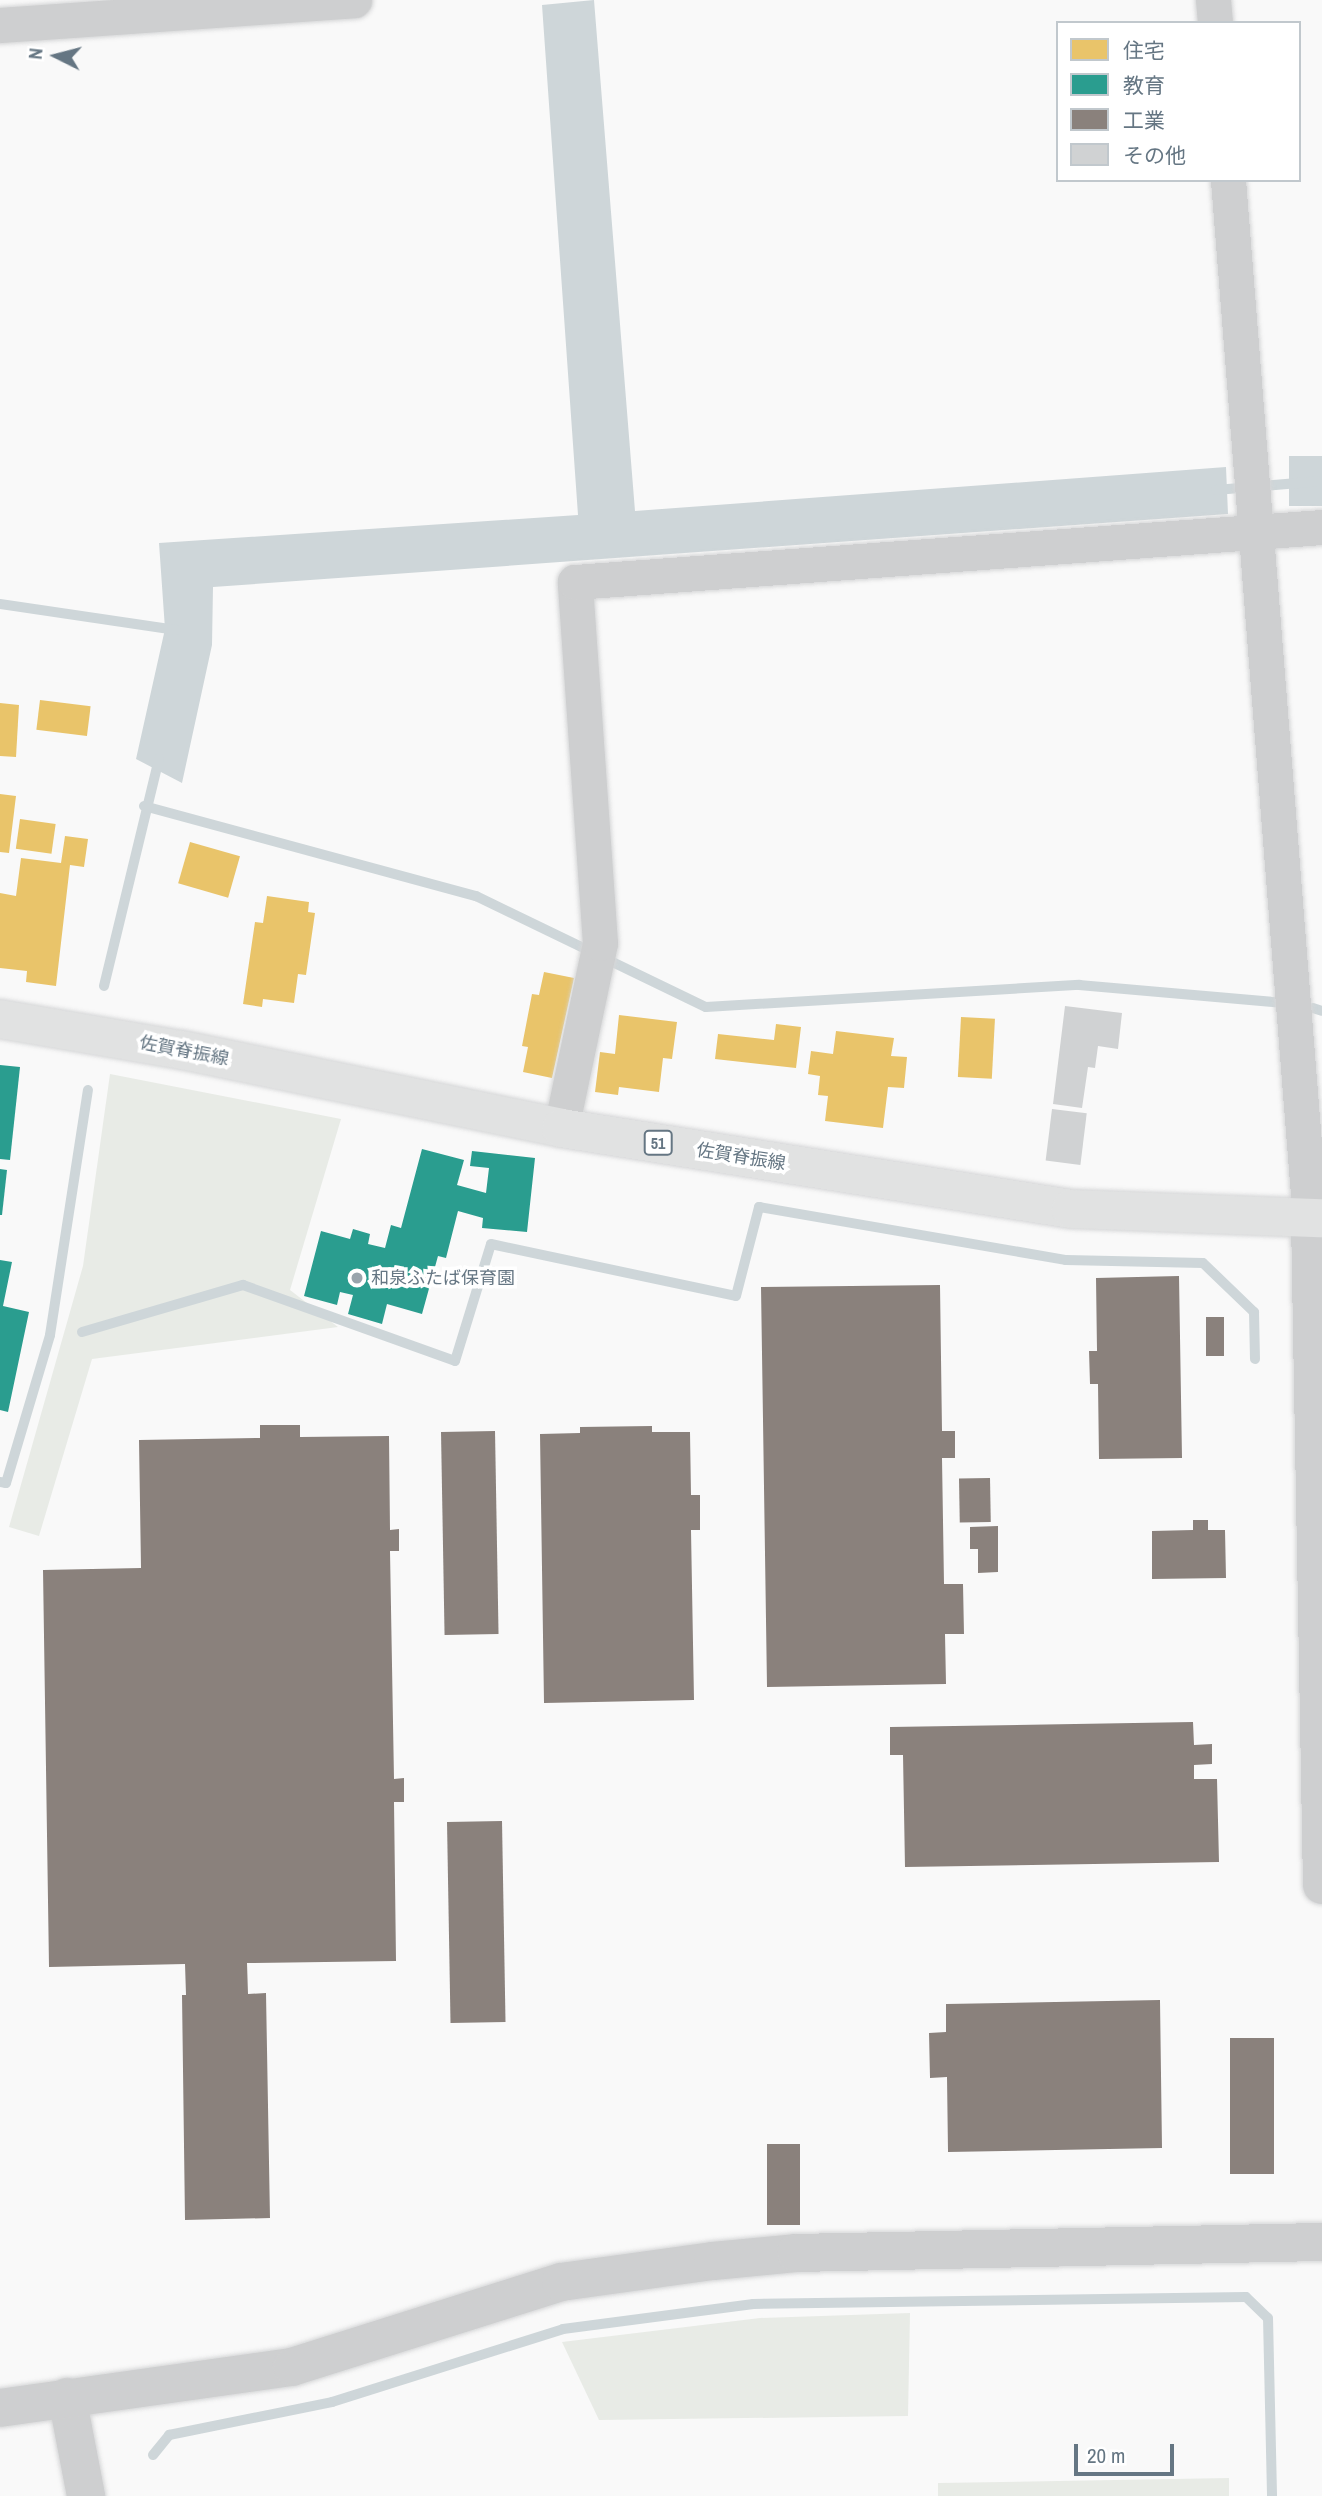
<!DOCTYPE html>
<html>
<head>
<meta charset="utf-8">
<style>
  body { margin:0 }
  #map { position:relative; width:1322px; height:2496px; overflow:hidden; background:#f9f9f9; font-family:"Archivo Narrow","Noto Sans JP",sans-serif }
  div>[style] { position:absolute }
  .green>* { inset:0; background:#e8ebe6 }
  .water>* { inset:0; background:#ced6d9; transform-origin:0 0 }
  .homes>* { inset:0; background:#e9c46a; transform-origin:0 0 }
  .schools>* { inset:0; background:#2a9d8f }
  .industry>* { inset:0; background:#8a817c; transform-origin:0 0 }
  .stream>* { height:10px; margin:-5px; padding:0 5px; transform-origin:5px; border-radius:5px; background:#ced6d9 }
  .building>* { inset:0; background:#d0d2d3; transform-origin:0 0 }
  .roads { filter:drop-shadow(0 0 2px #d5d6d7) drop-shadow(0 0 2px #d5d6d7) }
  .minor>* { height:35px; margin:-17.5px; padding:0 17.5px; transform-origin:17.5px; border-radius:17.5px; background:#cecfd0 }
  .tertiary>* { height:38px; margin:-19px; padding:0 19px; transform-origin:19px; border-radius:19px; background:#cecfd0 }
  .primary>* { height:38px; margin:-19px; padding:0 19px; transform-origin:19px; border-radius:19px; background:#e1e2e2 }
  .dots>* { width:19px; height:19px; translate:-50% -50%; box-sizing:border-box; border:4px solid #fff; border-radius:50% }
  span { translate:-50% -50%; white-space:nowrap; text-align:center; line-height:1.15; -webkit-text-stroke:7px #fff; paint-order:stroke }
  .shield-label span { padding:2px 5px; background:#fff; border:2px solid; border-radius:5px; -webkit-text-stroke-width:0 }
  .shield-label { font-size:16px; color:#657683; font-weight:700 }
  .street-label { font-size:18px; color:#657683 }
  .poi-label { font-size:18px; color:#657683 }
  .left { translate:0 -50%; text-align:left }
  .legend { position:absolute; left:1056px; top:21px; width:245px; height:161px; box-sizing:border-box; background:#fff; border:2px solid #c1c8cd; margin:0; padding:9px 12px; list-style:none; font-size:21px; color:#657683 }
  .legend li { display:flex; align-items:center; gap:14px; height:35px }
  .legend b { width:35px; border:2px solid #c1c8cd }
  .north { position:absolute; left:21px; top:21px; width:70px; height:70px; -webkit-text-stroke:5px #fff; paint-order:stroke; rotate:276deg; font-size:19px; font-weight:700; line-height:28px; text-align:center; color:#657683 }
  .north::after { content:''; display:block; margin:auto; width:24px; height:32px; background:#657683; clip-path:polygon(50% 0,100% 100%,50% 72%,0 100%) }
  .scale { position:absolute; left:1074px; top:2444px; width:100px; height:32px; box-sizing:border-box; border:4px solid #657683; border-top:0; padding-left:9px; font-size:21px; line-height:24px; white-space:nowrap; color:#657683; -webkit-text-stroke:5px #fff; paint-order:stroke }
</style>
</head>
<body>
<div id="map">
  <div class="green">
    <i style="clip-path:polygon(110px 1074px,341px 1119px,290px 1290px,338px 1327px,92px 1359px,39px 1536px,9px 1527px,83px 1266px)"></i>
    <i style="clip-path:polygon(910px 2313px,908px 2416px,599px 2420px,562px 2342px,760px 2318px)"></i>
    <i style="clip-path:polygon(1229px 2478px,1229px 2496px,938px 2496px,938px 2483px)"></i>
  </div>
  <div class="water">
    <i style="clip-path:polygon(594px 0,635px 511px,1226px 467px,1228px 514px,213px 587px,212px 645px,182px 783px,136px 759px,165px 629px,159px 543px,578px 515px,542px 5px)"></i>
    <i style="left:1322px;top:456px;width:50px;height:33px;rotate:90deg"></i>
  </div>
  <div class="homes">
    <i style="left:40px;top:700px;width:51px;height:30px;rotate:7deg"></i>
    <i style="clip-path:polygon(0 703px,19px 705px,16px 757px,0 756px)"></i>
    <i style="clip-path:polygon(0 794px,16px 796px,9px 853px,0 852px)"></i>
    <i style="left:20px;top:819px;width:36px;height:30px;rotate:8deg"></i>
    <i style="clip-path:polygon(65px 836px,88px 839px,84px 867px,70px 865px,56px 986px,26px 982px,27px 971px,0 968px,0 893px,16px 896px,21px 858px,61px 863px)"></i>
    <i style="left:190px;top:842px;width:52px;height:43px;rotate:16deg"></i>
    <i style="clip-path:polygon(267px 896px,309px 902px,308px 912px,315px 913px,306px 975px,298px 974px,294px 1003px,263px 999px,262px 1007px,243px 1004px,255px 922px,263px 923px)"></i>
    <i style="clip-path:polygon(544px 972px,574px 978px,552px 1078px,523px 1072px,528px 1047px,522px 1046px,532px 994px,539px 995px)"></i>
    <i style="clip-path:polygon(619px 1015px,677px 1022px,672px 1059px,663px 1058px,659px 1092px,619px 1087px,618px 1095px,595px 1092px,600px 1052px,615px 1054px)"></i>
    <i style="left:961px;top:1017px;width:34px;height:60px;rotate:3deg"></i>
    <i style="clip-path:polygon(776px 1024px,801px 1027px,796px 1068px,715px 1059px,718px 1034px,774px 1040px)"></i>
    <i style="clip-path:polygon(836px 1031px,894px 1038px,891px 1056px,907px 1057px,904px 1088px,888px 1087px,883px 1128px,825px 1121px,828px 1096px,818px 1095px,820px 1076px,808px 1074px,811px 1051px,833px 1054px)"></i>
  </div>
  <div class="schools">
    <i style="clip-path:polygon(0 1065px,20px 1067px,10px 1160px,0 1159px)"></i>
    <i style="clip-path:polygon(422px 1149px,464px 1160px,457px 1185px,486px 1193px,489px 1168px,470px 1166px,472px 1151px,535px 1158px,527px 1232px,482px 1228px,483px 1218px,458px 1211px,446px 1258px,438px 1256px,422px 1314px,387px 1304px,382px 1324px,348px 1314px,353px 1295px,340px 1292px,337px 1305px,304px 1296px,321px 1231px,350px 1239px,353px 1229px,370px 1234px,368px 1244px,385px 1248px,391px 1225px,401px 1228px)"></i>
    <i style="clip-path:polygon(0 1169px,7px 1170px,2px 1215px,0 1215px)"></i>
    <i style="clip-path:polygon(0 1260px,12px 1262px,3px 1306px,29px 1312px,8px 1412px,0 1410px)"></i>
  </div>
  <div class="industry">
    <i style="clip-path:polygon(1179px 1276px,1182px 1458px,1099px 1459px,1098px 1384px,1090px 1384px,1089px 1351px,1097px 1351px,1096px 1278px)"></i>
    <i style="clip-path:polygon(940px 1285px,942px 1431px,955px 1431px,955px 1458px,942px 1458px,944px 1584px,963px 1584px,964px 1634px,945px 1634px,946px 1684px,767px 1687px,761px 1287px)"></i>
    <i style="left:1206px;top:1317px;width:18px;height:39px"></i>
    <i style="clip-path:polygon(260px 1425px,300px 1425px,300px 1437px,389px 1436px,390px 1530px,399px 1529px,399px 1551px,390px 1551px,394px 1779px,404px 1778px,404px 1802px,394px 1802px,396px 1961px,247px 1963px,248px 1994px,266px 1993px,270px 2218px,185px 2220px,182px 1995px,186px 1995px,185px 1964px,49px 1967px,43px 1570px,141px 1568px,139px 1440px,260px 1438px)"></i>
    <i style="clip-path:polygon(652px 1426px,652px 1432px,690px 1432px,691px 1495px,700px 1495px,700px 1530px,691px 1530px,694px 1700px,544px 1703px,540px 1434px,580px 1433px,580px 1427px)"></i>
    <i style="left:495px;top:1431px;width:203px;height:54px;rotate:89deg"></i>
    <i style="left:990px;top:1478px;width:44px;height:31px;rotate:89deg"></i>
    <i style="clip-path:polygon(1193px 1520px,1208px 1520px,1208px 1530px,1225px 1530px,1226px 1578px,1152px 1579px,1152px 1531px,1193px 1530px)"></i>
    <i style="clip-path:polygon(998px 1526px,998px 1572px,978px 1573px,978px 1549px,970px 1549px,970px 1527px)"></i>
    <i style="clip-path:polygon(1193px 1722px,1194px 1745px,1212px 1744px,1212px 1764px,1194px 1765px,1194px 1779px,1217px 1779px,1219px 1862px,905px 1867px,903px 1755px,890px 1755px,890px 1727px)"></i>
    <i style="left:502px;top:1821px;width:201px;height:55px;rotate:89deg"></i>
    <i style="clip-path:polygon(1160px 2000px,1162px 2148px,948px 2152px,947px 2077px,930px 2078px,929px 2033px,946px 2032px,946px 2004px)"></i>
    <i style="left:1230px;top:2038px;width:44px;height:136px"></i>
    <i style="left:767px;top:2144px;width:33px;height:81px"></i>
  </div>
  <div class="stream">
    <i style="left:1216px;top:490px;width:106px;rotate:-4.9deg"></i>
    <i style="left:0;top:604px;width:178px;rotate:8.4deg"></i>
    <i style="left:144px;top:806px;width:344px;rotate:15.2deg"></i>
    <i style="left:476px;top:896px;width:255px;rotate:25.8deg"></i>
    <i style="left:706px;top:1007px;width:374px;rotate:-3.4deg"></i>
    <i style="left:1079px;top:985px;width:197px;rotate:5deg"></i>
    <i style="left:104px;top:986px;width:234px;rotate:-76.4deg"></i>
    <i style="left:1313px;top:1008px;width:9px;rotate:18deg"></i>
    <i style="left:82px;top:1332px;width:168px;rotate:-16.3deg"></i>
    <i style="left:243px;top:1285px;width:225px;rotate:19.7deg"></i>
    <i style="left:455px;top:1361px;width:122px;rotate:-72.9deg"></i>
    <i style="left:491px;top:1244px;width:250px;rotate:12deg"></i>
    <i style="left:736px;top:1296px;width:92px;rotate:-75.5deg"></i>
    <i style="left:759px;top:1207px;width:312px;rotate:9.8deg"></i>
    <i style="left:1066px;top:1260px;width:137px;rotate:1.3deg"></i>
    <i style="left:1203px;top:1263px;width:71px;rotate:43.9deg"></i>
    <i style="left:1254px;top:1312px;width:47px;rotate:88.8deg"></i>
    <i style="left:0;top:1482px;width:6px;rotate:9deg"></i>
    <i style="left:6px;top:1483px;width:154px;rotate:-73.4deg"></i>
    <i style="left:50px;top:1335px;width:248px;rotate:-81.2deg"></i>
    <i style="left:153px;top:2455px;width:26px;rotate:-51deg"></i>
    <i style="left:169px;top:2435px;width:166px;rotate:-11.4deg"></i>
    <i style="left:332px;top:2402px;width:242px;rotate:-17.5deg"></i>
    <i style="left:563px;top:2329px;width:192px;rotate:-7.5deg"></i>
    <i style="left:753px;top:2304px;width:493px;rotate:-0.8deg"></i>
    <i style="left:1246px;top:2297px;width:30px;rotate:44deg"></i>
    <i style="left:1268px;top:2318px;width:178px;rotate:88.7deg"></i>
  </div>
  <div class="building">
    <i style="clip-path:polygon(1065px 1006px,1122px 1013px,1118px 1049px,1098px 1046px,1095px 1068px,1088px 1067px,1082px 1108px,1053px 1104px)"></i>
    <i style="left:1052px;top:1109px;width:35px;height:52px;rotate:7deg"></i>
  </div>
  <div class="roads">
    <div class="minor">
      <i style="left:1213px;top:0;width:23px;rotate:85deg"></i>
      <i style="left:0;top:25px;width:355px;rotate:-4deg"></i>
      <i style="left:1228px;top:180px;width:1042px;rotate:85.49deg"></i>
      <i style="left:561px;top:1128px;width:189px;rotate:-78.1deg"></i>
      <i style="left:600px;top:943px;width:362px;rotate:-94deg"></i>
      <i style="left:575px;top:582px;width:749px;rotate:-4.21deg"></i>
    </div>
    <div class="tertiary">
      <i style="left:1310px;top:1219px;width:666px;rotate:88.97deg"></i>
      <i style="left:67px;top:2397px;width:101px;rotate:79.1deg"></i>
      <i style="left:0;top:2408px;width:295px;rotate:-8deg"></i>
      <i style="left:292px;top:2367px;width:282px;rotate:-17.5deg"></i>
      <i style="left:561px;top:2282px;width:153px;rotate:-7.9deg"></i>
      <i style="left:713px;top:2261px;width:83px;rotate:-5.5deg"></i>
      <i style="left:796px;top:2253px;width:526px;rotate:-1.2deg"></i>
    </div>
    <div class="primary">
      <i style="left:0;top:1019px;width:185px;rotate:9.7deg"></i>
      <i style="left:182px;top:1050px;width:387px;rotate:11.6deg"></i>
      <i style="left:561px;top:1128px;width:516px;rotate:9.02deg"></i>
      <i style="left:1071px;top:1209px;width:251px;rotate:2.1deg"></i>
    </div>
  </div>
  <div class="dots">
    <i style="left:357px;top:1278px;background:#99a4ac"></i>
  </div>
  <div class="shield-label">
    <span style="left:658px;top:1143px">51</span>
  </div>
  <div class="street-label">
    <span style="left:184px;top:1051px;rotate:11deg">佐賀脊振線</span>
    <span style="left:741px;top:1157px;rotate:9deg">佐賀脊振線</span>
  </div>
  <div class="poi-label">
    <span class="left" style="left:371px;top:1278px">和泉ふたば保育園</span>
  </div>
  <ul class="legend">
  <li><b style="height:19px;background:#e9c46a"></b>住宅</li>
  <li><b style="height:19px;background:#2a9d8f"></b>教育</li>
  <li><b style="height:19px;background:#8a817c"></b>工業</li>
  <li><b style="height:19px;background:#d0d2d3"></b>その他</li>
  </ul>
  <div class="north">N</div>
  <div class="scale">20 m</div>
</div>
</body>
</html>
